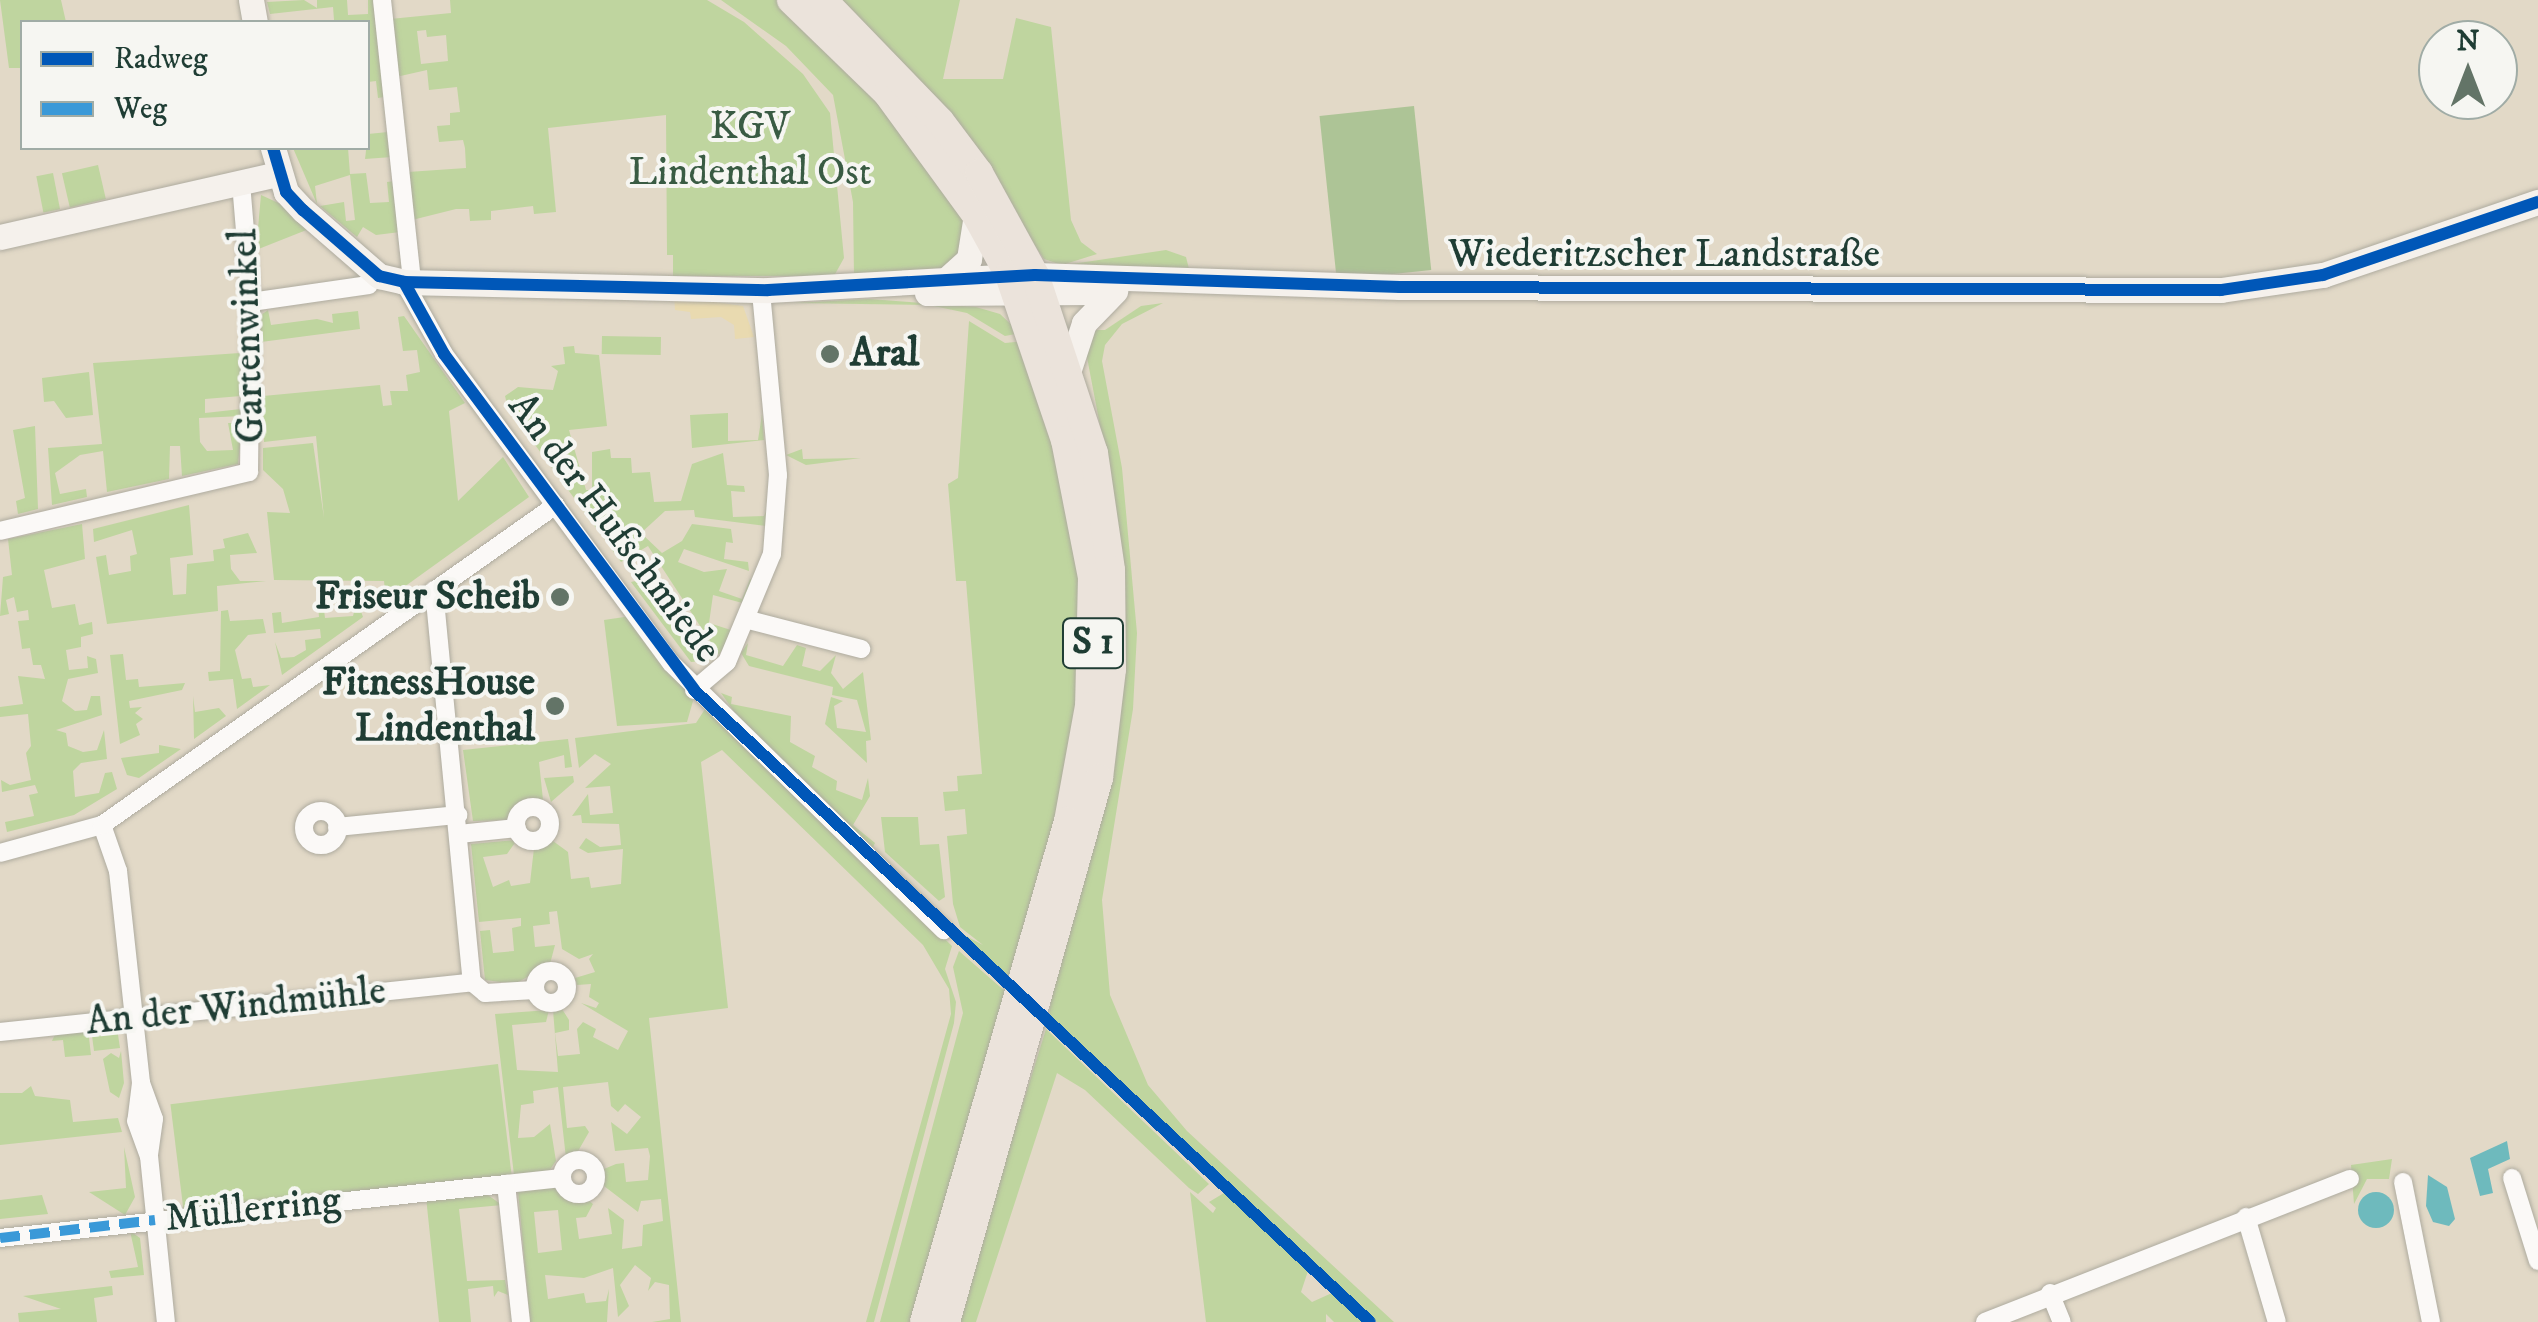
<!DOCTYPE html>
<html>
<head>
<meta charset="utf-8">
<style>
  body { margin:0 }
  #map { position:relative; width:2538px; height:1322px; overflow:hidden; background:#e2d9c7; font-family:"IM FELL DW Pica",serif }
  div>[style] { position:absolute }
  .green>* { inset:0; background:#bfd59f; transform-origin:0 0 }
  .forest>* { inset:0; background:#adc496; transform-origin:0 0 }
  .sand>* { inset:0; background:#e9dab0 }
  .water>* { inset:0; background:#6ebabd }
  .round { border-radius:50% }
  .roads { filter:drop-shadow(0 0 2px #aeab9f) drop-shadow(0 0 2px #aeab9f) }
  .street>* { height:18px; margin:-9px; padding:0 9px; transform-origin:9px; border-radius:9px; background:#fbf9f7 }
  .street>.ring { margin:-9px; padding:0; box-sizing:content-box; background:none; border:18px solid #fbf9f7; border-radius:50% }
  .secondary>* { height:25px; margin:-12.5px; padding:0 12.5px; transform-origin:12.5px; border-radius:12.5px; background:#f5f1ec }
  .primary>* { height:28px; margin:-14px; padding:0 14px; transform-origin:14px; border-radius:14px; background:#ebe3db }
  .quiet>* { height:10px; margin-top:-5px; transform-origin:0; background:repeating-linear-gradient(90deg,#3a99d8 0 20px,transparent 0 30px) }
  .cycleway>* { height:12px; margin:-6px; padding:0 6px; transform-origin:6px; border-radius:6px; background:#0057b8 }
  .dots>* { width:28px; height:28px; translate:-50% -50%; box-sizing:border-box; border:5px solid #f6f6f2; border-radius:50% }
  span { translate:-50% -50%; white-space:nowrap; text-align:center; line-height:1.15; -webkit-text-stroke:8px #f6f6f2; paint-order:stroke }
  .shield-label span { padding:2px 8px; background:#f6f6f2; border:2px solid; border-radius:8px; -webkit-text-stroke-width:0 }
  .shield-label { font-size:38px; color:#1f3d34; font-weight:700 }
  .park-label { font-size:40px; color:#395b43 }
  .street-label { font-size:40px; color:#1f3d34 }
  .poi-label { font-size:40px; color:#1f3d34; font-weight:700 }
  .left { translate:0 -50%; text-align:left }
  .right { translate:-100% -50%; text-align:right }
  .legend { position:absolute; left:20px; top:20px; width:350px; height:130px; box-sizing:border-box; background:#f6f6f2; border:2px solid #a0aca6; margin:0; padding:12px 18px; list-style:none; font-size:30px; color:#1f3d34 }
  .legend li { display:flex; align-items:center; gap:20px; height:50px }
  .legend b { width:50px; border:2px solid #a0aca6 }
  .north { position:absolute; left:2418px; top:20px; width:100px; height:100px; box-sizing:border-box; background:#f6f6f2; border:2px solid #a0aca6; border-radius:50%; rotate:0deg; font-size:28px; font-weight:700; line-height:40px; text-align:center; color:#1f3d34 }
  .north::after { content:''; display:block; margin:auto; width:35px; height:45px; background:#637467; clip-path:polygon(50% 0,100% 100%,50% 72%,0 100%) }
</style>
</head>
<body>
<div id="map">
  <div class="green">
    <i style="clip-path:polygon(0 0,61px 0,66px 22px,22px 22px,22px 68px,9px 68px)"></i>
    <i style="clip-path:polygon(304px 0,317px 8px,317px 0,347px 0,348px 15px,368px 14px,368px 0,373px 0,384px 97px,378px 98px,376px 81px,368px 82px,368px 22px,319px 22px,334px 20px,333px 7px,270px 14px,267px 2px)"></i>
    <i style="clip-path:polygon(evenodd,450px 0,707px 0,744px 22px,803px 74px,830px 113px,844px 258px,834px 276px,673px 276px,673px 255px,667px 255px,666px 115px,548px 128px,556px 212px,534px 214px,533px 206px,491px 211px,491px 220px,470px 221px,469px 209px,456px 209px,412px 220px,408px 172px,466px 168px,465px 148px,463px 140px,439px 142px,437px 126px,450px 125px,450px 113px,460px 112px,457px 87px,429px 90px,427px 70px,396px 77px,390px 19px,451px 13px,450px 0,426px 30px,427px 37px,446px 35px,448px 61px,421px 64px,417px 31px,426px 30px)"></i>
    <i style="clip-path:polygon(721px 0,778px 0,845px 57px,966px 218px,970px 235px,948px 269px,854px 277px,853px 202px,833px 95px,786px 46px)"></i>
    <i style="clip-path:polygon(838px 0,960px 0,943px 79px,1003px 79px,1016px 18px,1051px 27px,1071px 220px,1081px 242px,1097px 254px,1062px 265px,1044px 259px,930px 93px)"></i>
    <i style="clip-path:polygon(388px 132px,392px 157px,365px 159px,368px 134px)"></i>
    <i style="clip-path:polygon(293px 148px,348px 148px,350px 174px,366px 173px,370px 203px,389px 202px,387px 182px,395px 181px,400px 232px,376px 235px,363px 227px,357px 237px,320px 206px,344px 202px,346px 221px,355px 220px,350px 175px,315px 186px,317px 204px)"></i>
    <i style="left:98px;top:165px;width:35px;height:37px;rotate:77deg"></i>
    <i style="left:53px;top:173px;width:37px;height:17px;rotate:79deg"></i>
    <i style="clip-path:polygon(261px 195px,285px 206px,309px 229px,256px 250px)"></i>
    <i style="clip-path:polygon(1166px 250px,1186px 257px,1189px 269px,1072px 264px)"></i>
    <i style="clip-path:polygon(869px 299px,976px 307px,1000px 314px,1020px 333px,1005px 336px,967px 313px,929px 305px,793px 303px)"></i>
    <i style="clip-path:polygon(1163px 303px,1122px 324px,1105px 345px,1102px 361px,1122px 468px,1137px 633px,1133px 709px,1102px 900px,1110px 995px,1148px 1085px,1187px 1131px,1394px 1322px,1377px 1322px,1049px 1019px,1105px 452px,1086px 352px,1089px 330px,1105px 330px,1141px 306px)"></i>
    <i style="clip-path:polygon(268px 310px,271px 325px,317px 319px,333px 323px,332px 314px,358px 311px,360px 329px,261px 342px,261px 315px)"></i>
    <i style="clip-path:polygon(404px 316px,465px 403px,449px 411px,458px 501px,503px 457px,529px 497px,386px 600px,384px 581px,274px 580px,267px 512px,290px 513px,283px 489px,263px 470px,263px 448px,313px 443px,324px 518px,316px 436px,264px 442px,263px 396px,380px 385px,383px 406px,392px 405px,390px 391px,408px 391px,406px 375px,420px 372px,417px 350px,403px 351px,398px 317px)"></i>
    <i style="clip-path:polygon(969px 321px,1005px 343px,1024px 341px,1079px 535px,1076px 747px,1012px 982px,951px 928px,983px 945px,960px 927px,953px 904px,947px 836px,967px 834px,965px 809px,945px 811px,943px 792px,958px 791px,957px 776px,982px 774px,966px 581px,956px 581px,948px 484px,958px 478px)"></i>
    <i style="left:602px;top:336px;width:59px;height:18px;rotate:1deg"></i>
    <i style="clip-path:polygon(574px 346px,575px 353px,599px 355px,607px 426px,569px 430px,586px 490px,592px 490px,592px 452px,610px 449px,611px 458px,631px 458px,632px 473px,650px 472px,654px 502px,681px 501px,692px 464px,723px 453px,727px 485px,744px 486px,745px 492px,731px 491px,733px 517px,764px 516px,768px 507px,766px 526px,695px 517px,694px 510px,665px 511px,641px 533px,662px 553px,682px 541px,692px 524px,731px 529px,733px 543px,726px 542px,724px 559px,748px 562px,749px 571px,684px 549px,678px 562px,704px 572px,727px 569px,719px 591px,742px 599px,750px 579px,755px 581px,746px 604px,713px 595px,709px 623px,734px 631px,719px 655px,648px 546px,621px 562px,508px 408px,505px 396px,518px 387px,553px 390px,558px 371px,551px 366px,565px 364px,563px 347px)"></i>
    <i style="clip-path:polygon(240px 353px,241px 396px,205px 399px,205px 413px,241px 409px,242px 416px,199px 418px,200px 442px,207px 451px,233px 450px,228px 423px,242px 423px,238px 464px,182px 476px,180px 446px,170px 446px,169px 479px,107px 492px,103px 451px,80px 455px,55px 473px,60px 494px,86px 489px,87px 497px,52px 505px,48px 448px,102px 444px,93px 363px)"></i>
    <i style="clip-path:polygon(89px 372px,93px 415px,66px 418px,54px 401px,44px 402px,42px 378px)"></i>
    <i style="clip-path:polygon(728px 413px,728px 441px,758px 440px,762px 414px,764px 440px,692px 448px,690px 415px)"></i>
    <i style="clip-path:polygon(35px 426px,38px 509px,18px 514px,16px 501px,25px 498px,13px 430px)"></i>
    <i style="clip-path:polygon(802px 449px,803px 459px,861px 458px,806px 465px,786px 455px)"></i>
    <i style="clip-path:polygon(189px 505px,193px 555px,170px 558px,173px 595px,186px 594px,187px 564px,214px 561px,213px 550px,225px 548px,223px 539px,248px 533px,257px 553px,230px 555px,231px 569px,240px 581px,266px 581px,217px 586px,218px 611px,107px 624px,96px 557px,106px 555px,109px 575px,131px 571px,130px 556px,137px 554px,132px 530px,94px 542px,93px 529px)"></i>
    <i style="clip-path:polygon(82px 524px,85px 559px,44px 570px,52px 608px,75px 604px,79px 625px,92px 622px,93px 634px,81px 637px,81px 647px,66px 650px,69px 670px,88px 668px,87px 656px,96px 659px,98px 673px,68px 679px,62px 701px,75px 711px,87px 710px,91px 696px,100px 696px,102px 715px,56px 730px,66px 733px,68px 746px,83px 752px,97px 750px,104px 730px,107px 759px,81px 763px,73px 771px,75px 797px,99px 793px,105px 773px,112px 772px,117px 789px,74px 815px,7px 832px,5px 822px,34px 816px,29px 795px,38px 793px,35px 785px,2px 792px,1px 780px,10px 785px,31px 780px,26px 753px,31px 746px,28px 714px,0 717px,0 707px,23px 704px,18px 676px,45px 679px,41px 665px,33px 665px,30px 648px,22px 649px,18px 621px,29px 620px,28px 610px,17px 612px,14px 597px,6px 600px,9px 614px,0 616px,3px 577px,12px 575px,8px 539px)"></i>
    <i style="clip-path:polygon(640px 580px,664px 603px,712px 660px,691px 662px,631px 582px)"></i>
    <i style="clip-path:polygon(317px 593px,322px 593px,325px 618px,353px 616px,357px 600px,363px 617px,282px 675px,275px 642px,281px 658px,294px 657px,306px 650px,305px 640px,321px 638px,320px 629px,274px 633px,272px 613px,281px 612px,282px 623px,319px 617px)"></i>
    <i style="clip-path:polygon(228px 610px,230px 621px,263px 619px,266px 633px,248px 635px,235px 650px,242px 679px,251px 678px,253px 687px,270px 685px,237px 709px,233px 679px,209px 681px,208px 672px,220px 671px,221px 611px)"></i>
    <i style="clip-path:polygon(631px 616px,693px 701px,687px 722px,617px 726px,604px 620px)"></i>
    <i style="clip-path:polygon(748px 643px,746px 655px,783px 666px,797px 645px,806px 648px,802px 666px,820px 671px,836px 655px,831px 673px,843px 689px,863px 672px,871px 740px,866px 741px,867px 763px,825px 724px,831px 697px,843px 701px,834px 706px,837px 728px,866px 732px,857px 700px,832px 695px,833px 687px,749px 666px,741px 653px)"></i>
    <i style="clip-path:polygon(123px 654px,126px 680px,138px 679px,139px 687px,185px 683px,182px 690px,129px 701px,130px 708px,142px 707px,135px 713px,143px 719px,136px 724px,140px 735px,120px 744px,110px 655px)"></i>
    <i style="clip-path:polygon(721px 693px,732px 697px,731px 704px,791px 716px,790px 742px,815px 756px,812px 767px,837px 781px,836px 790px,862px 800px,868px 778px,870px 796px,853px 825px,875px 843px,871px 851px,738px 717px)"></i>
    <i style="clip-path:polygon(193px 696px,195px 712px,219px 708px,226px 716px,194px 739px)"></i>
    <i style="clip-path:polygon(evenodd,705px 709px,952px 946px,945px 969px,956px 1002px,954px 1023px,874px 1322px,866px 1322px,951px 1014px,949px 989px,923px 945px,722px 750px,701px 762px,728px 1008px,649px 1018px,681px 1322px,652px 1322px,670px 1319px,669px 1285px,655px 1282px,648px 1291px,651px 1278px,635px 1265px,620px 1285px,629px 1306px,618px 1317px,613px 1268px,584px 1278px,545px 1275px,548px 1299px,584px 1293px,586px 1303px,606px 1301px,609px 1289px,607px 1322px,530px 1322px,518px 1191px,554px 1186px,569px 1198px,588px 1200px,593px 1204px,586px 1217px,576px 1218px,579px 1239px,612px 1234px,608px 1208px,624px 1220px,622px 1249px,642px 1246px,643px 1225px,663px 1221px,661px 1199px,641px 1201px,638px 1212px,604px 1186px,604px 1169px,616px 1164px,624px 1163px,626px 1182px,648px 1180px,650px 1156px,648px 1148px,615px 1151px,611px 1122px,627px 1134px,641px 1117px,625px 1104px,618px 1112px,611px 1106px,608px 1082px,563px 1087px,567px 1128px,585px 1126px,589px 1132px,577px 1153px,566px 1158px,558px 1087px,533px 1091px,534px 1103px,521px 1105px,518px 1138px,534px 1137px,550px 1124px,556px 1161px,549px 1171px,514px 1175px,495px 1014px,549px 1010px,546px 1022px,512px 1025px,517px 1070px,558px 1072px,553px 1010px,562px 1009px,569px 1020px,569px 1030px,555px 1033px,558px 1056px,580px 1054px,577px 1029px,583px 1022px,596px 1029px,593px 1037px,618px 1050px,628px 1031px,581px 1003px,596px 1008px,599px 1003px,589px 997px,591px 984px,577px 985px,575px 978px,595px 972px,589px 959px,593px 954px,579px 959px,562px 949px,557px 911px,549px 912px,550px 924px,533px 926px,535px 947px,555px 945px,550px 964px,515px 984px,485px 980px,480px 931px,490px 930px,493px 953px,514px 951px,512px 928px,521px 926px,521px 918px,479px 922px,471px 844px,517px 840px,507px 854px,483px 857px,493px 887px,509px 880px,511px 886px,530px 883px,534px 848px,553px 841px,568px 852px,571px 879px,589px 877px,591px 888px,621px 884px,623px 849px,588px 853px,579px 848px,586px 838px,600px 847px,621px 845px,619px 824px,582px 823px,581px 815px,572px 816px,588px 794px,590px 815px,613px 813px,610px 786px,585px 788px,611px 764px,595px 754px,579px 768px,575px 738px,696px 723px,705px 709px,558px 1210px,562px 1250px,538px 1253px,534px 1212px,558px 1210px)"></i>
    <i style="clip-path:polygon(568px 739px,572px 767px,565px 768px,564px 755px,539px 762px,543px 800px,524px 805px,508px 820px,473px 821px,463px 750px)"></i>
    <i style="clip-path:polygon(159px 745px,181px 749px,139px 778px,127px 775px,121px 758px,159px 753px)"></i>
    <i style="clip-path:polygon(573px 776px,574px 782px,551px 802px,544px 778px)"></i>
    <i style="clip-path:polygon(881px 817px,918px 817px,920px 845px,939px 844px,945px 897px,939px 901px,885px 852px)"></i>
    <i style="clip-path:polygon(959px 951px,1007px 993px,916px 1322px,880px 1322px,963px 1013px,953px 967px)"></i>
    <i style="clip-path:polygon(91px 1028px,117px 1028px,120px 1048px,94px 1051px)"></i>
    <i style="clip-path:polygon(88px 1029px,91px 1055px,65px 1057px,63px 1040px,52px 1041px,56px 1032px)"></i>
    <i style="clip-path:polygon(1046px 1029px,1209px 1184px,1198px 1194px,1189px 1188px,1085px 1090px,1057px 1073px,976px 1322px,955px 1322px)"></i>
    <i style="clip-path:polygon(121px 1051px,124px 1083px,119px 1098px,110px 1092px,103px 1059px,111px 1053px,119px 1058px)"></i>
    <i style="left:498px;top:1064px;width:113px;height:330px;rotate:83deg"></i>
    <i style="clip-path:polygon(31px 1086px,35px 1096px,70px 1100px,73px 1122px,118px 1118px,122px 1132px,0 1145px,0 1093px,22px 1093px)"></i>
    <i style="clip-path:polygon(124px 1147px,135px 1197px,125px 1215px,89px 1192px,126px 1188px)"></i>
    <i style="clip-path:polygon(2392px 1159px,2389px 1179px,2367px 1179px,2354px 1204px,2351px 1165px)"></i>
    <i style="clip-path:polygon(482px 1191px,502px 1205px,459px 1209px,467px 1281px,505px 1280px,508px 1295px,498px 1291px,494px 1297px,493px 1286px,468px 1289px,471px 1322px,439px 1322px,426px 1197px,477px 1197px)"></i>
    <i style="clip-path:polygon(1190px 1192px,1213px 1213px,1216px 1208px,1209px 1202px,1224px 1193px,1308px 1271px,1301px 1292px,1312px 1302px,1332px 1293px,1363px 1322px,1334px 1322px,1326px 1314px,1326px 1322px,1206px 1322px)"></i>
    <i style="clip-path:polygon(42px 1195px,48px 1214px,0 1219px,0 1200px)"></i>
    <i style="clip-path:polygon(130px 1231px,140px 1238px,144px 1275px,111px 1278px,109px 1271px,138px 1267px)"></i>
    <i style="clip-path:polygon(112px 1286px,113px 1295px,94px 1298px,97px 1322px,19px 1322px,18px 1313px,61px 1309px,23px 1296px)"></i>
  </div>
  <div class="forest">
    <i style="left:1414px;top:106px;width:165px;height:95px;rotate:84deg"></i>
  </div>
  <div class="sand">
    <i style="clip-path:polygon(674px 296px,743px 306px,754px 337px,735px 339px,734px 325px,721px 317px,691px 319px,690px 312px,675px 310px)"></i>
  </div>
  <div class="water">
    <i style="clip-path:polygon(2507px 1141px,2510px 1159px,2488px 1169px,2493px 1193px,2480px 1196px,2470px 1158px)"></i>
    <i style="clip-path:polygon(2428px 1175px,2447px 1187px,2455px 1219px,2449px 1226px,2433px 1222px,2426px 1206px)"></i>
    <i class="round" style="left:2358px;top:1192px;width:36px;height:36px"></i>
  </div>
  <div class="roads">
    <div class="street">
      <i style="left:382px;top:0;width:284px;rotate:83.9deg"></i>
      <i style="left:404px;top:282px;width:82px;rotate:60.9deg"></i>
      <i style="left:444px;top:354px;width:383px;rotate:53.7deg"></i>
      <i style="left:671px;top:663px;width:382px;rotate:44.4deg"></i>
      <i style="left:251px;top:302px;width:119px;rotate:-8.2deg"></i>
      <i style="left:0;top:531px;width:256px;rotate:-13.3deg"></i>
      <i style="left:249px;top:472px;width:170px;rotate:-89.3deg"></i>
      <i style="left:251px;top:302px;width:119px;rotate:-94.8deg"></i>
      <i style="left:434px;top:590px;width:394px;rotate:84.5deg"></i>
      <i style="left:749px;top:620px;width:116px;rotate:14.5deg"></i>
      <i style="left:694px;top:690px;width:43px;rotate:-40.3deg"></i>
      <i style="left:727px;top:662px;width:117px;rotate:-67.4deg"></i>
      <i style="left:772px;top:554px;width:79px;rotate:-85.7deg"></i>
      <i style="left:778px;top:475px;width:186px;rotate:-95.3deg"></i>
      <i class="ring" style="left:516px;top:807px;width:16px;height:16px"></i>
      <i class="ring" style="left:304px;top:811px;width:16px;height:16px"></i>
      <i style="left:102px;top:825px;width:49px;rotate:70.8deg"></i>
      <i style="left:118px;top:871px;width:213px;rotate:83.8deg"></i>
      <i style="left:141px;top:1083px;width:38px;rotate:70deg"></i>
      <i style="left:154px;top:1119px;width:37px;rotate:98deg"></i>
      <i style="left:149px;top:1156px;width:167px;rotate:84.2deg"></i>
      <i style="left:337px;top:827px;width:122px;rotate:-5.7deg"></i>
      <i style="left:459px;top:834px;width:58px;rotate:-5.9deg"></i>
      <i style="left:0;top:853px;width:106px;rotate:-15.4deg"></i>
      <i style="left:102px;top:825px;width:555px;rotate:-35.18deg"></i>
      <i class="ring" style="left:535px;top:971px;width:14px;height:14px"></i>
      <i style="left:0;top:1032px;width:475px;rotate:-6deg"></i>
      <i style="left:472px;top:982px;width:17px;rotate:40deg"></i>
      <i style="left:485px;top:993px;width:50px;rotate:-3.4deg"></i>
      <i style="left:141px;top:1083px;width:38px;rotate:97deg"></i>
      <i style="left:136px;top:1121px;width:37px;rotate:70deg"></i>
      <i class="ring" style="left:562px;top:1160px;width:16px;height:16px"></i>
      <i style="left:2512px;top:1178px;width:87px;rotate:72.6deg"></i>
      <i style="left:2403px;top:1182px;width:143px;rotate:78.7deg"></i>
      <i style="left:506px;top:1184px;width:56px;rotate:-6.1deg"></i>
      <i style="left:2246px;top:1217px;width:109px;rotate:73.6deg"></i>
      <i style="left:0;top:1238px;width:509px;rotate:-6.09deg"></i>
      <i style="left:506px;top:1184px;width:139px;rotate:83.8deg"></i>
      <i style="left:2050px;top:1293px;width:31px;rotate:68deg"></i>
      <i style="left:1985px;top:1322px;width:392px;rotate:-21.4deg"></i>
    </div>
    <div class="secondary">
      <i style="left:251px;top:0;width:22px;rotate:80deg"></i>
      <i style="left:273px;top:148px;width:46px;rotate:73.5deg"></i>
      <i style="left:286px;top:192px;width:25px;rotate:47deg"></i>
      <i style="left:303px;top:210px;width:101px;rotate:41deg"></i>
      <i style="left:379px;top:276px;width:26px;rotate:13deg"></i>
      <i style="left:404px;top:282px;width:364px;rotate:1.3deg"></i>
      <i style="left:768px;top:290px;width:267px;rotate:-3.2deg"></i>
      <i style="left:1035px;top:275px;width:365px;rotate:1.9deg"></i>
      <i style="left:1400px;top:287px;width:821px;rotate:0.21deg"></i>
      <i style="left:2221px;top:290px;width:103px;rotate:-8.4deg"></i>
      <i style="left:2323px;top:275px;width:227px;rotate:-18.8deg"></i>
      <i style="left:0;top:237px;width:285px;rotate:-12.8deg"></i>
      <i style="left:948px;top:278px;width:28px;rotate:-42deg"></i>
      <i style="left:969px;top:259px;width:45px;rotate:-81deg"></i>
      <i style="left:927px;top:293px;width:170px;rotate:-0.3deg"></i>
      <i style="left:1069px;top:369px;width:48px;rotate:-71.9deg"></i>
      <i style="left:1084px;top:323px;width:45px;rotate:-45.9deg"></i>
    </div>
    <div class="primary">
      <i style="left:791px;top:0;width:134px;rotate:44.1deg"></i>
      <i style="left:887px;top:93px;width:151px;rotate:53.9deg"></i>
      <i style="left:976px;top:215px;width:68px;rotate:61.2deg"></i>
      <i style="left:1009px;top:275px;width:174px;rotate:71.3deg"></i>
      <i style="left:1065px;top:440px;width:140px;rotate:78.9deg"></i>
      <i style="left:1092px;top:577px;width:129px;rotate:91.3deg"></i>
      <i style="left:1089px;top:706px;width:117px;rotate:100.3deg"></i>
      <i style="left:1068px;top:821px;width:521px;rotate:106.04deg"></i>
      <i style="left:823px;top:0;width:168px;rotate:46deg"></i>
      <i style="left:940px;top:121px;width:65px;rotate:53.1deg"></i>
      <i style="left:979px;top:173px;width:116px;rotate:61.2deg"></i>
      <i style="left:1035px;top:275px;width:188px;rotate:71.7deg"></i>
      <i style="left:1094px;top:453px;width:118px;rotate:81.7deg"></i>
      <i style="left:1111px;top:570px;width:99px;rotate:89.4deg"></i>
      <i style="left:1112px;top:669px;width:110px;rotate:96.8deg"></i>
      <i style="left:1099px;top:778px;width:565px;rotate:105.71deg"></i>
    </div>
  </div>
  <div class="quiet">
    <i style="left:0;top:1238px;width:156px;rotate:-6.6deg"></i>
  </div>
  <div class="cycleway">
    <i style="left:273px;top:148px;width:46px;rotate:73.5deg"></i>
    <i style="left:286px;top:192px;width:25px;rotate:47deg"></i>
    <i style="left:303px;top:210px;width:101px;rotate:41deg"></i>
    <i style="left:379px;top:276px;width:26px;rotate:13deg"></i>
    <i style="left:404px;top:282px;width:364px;rotate:1.3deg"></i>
    <i style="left:768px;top:290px;width:267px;rotate:-3.2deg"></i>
    <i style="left:1035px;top:275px;width:365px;rotate:1.9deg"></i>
    <i style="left:1400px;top:287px;width:821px;rotate:0.21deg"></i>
    <i style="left:2221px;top:290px;width:103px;rotate:-8.4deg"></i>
    <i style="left:2323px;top:275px;width:227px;rotate:-18.8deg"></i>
    <i style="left:404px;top:282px;width:82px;rotate:60.9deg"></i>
    <i style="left:444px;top:354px;width:419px;rotate:53.3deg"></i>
    <i style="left:694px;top:690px;width:925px;rotate:43.07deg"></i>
  </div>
  <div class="dots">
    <i style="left:830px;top:354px;background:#637467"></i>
    <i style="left:560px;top:597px;background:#637467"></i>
    <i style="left:555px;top:706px;background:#637467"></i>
  </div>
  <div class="shield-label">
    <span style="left:1093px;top:643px">S 1</span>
  </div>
  <div class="park-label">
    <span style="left:750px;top:150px">KGV<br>Lindenthal Ost</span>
  </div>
  <div class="street-label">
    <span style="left:1664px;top:255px">Wiederitzscher Landstraße</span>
    <span style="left:248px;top:336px;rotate:-92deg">Gartenwinkel</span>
    <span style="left:614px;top:528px;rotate:53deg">An der Hufschmiede</span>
    <span style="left:236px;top:1007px;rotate:-6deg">An der Windmühle</span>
    <span style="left:253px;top:1210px;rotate:-6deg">Müllerring</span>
  </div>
  <div class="poi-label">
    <span class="left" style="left:850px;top:354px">Aral</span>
    <span class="right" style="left:540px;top:597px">Friseur Scheib</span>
    <span class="right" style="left:535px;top:706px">FitnessHouse<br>Lindenthal</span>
  </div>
  <ul class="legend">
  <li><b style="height:12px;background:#0057b8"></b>Radweg</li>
  <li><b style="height:12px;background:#3a99d8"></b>Weg</li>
  </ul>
  <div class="north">N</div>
</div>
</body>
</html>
